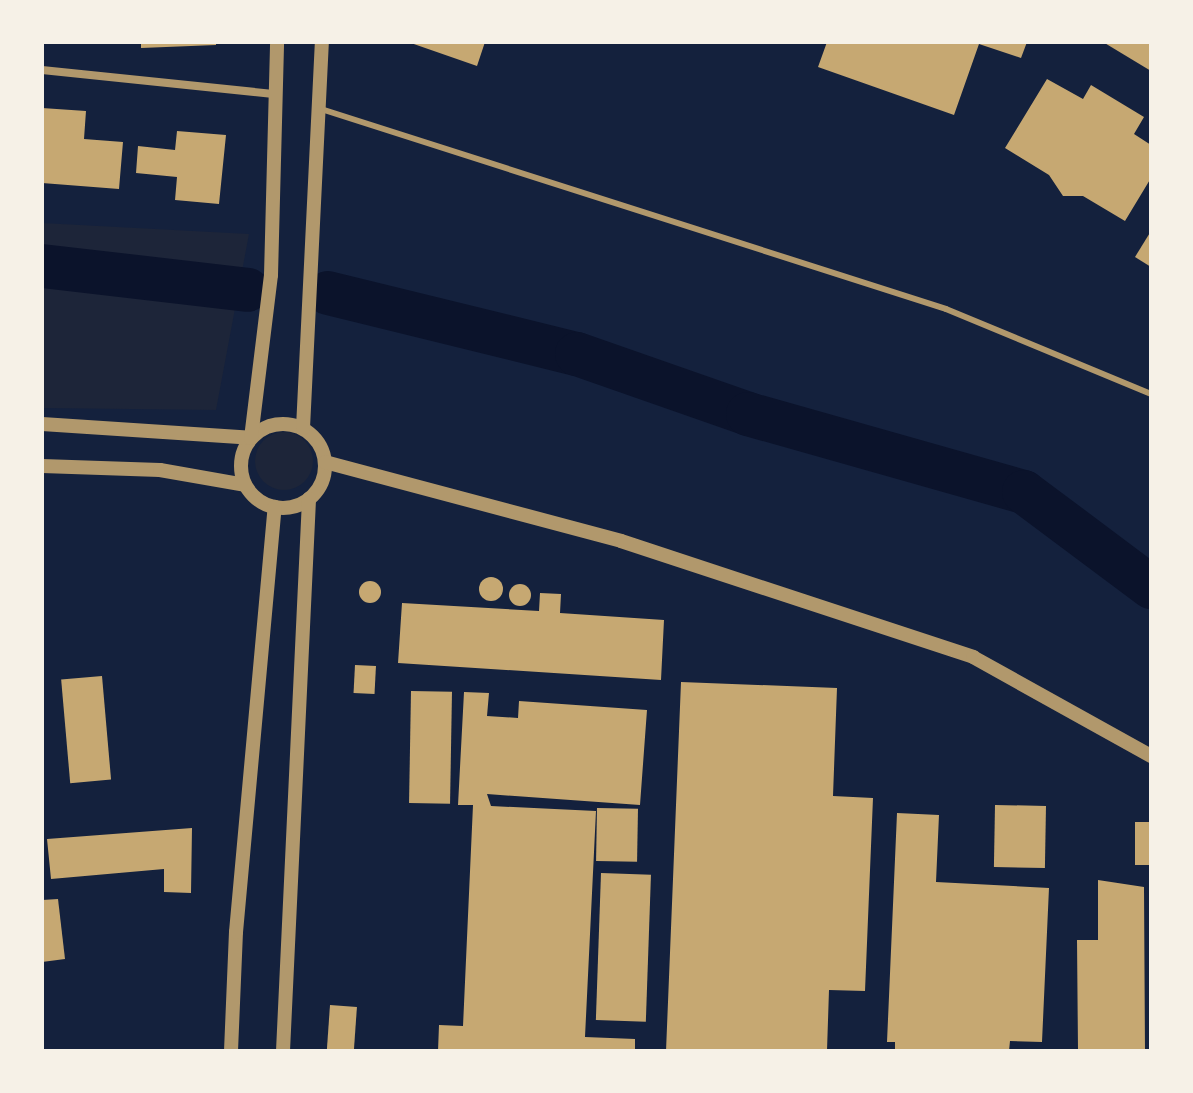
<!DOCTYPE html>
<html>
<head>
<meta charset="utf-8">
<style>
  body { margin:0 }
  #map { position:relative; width:1193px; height:1093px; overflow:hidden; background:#14213d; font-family:"Varela Round",sans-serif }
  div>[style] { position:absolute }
  .green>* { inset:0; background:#1d2539 }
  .round { border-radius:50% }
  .river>* { height:44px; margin:-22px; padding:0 22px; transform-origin:22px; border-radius:22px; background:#0b132b }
  .building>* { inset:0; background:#c6a872; transform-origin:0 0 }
  .service>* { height:6px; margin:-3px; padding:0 3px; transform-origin:3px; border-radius:3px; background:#b1986c }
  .minor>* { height:8px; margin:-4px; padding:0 4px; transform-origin:4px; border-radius:4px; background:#b1986c }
  .tertiary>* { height:14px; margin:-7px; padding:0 7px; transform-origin:7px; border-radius:7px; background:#b1986c }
  .tertiary>.ring { margin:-7px; padding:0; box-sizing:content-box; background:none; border:14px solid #b1986c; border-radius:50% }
  span { translate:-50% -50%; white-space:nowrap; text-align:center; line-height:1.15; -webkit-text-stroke:8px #f6f1e7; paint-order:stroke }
  .frame { position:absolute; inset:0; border:44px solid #f6f1e7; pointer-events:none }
</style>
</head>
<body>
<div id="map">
  <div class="green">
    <i style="clip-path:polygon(42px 223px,249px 234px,216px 410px,42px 408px)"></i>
    <i class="round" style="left:255px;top:432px;width:58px;height:58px"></i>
  </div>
  <div class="river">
    <i style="left:42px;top:266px;width:207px;rotate:6.6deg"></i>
    <i style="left:328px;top:293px;width:256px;rotate:13.8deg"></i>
    <i style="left:577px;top:354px;width:181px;rotate:19.3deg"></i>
    <i style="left:748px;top:414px;width:287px;rotate:15.8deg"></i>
    <i style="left:1024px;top:492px;width:159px;rotate:36.8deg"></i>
  </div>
  <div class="building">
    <i style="clip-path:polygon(141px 42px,216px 42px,216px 45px,141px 48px)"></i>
    <i style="clip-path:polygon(408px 42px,485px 42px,477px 66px)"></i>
    <i style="clip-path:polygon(827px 42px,1027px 42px,1021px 58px,979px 44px,954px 115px,818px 67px)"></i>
    <i style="clip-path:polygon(1103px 42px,1151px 42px,1151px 71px)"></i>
    <i style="clip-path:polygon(1047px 79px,1083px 99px,1091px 85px,1144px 117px,1134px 134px,1151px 145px,1151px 178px,1125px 221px,1083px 196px,1063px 196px,1049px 175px,1005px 148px)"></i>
    <i style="clip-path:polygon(42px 108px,86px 111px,84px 139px,123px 142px,119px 189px,42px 183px)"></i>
    <i style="clip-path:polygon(177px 131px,226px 135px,219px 204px,175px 200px,177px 177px,136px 173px,138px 146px,175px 150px)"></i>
    <i style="clip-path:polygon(1151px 231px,1151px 267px,1135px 257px)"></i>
    <i class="round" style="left:479px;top:577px;width:24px;height:24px"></i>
    <i class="round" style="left:359px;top:581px;width:22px;height:22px"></i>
    <i class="round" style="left:509px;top:584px;width:22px;height:22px"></i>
    <i style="clip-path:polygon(540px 593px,561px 594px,560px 613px,664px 620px,661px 680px,398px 663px,402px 603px,539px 611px)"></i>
    <i style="left:355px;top:665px;width:21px;height:28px;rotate:3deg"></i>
    <i style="left:102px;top:676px;width:104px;height:41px;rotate:85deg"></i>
    <i style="clip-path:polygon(681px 682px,837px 688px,833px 796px,873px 798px,865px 991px,829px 990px,827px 1051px,666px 1051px)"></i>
    <i style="left:411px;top:691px;width:41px;height:112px;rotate:1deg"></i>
    <i style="clip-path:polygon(464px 692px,489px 693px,487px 716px,518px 718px,519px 701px,647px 710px,640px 805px,487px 794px,491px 806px,596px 811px,585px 1037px,635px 1039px,635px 1051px,438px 1051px,439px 1025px,463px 1026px,473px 805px,458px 805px)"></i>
    <i style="left:995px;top:805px;width:51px;height:62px;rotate:1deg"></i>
    <i style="left:597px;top:808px;width:41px;height:53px;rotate:1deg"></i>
    <i style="clip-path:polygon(897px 813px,939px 815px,936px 882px,1049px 888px,1042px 1042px,1010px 1041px,1009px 1051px,895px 1051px,895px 1042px,887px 1042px)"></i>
    <i style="left:1151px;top:822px;width:43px;height:16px;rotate:90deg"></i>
    <i style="clip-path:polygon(192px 828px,191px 893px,164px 892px,164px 869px,51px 879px,47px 839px)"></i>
    <i style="left:601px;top:873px;width:50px;height:147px;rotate:2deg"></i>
    <i style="clip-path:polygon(1098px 880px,1144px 887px,1145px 1051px,1078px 1051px,1077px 940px,1098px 940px)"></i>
    <i style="clip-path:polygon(58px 899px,65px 959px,42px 962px,42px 900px)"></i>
    <i style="left:330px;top:1005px;width:27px;height:46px;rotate:4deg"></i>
  </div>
  <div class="service">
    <i style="left:321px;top:109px;width:656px;rotate:17.74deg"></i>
    <i style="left:946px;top:309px;width:222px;rotate:22.5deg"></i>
  </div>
  <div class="minor">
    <i style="left:42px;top:70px;width:235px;rotate:5.9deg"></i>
  </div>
  <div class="tertiary">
    <i class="ring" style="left:241px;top:424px;width:70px;height:70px"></i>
    <i style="left:42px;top:424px;width:209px;rotate:3.8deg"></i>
    <i style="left:251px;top:438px;width:164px;rotate:-83deg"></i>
    <i style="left:271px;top:275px;width:233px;rotate:-88.5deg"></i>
    <i style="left:303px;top:428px;width:386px;rotate:-87.2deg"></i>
    <i style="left:325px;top:462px;width:306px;rotate:14.9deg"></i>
    <i style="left:621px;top:541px;width:371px;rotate:18.2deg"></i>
    <i style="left:973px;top:657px;width:204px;rotate:29.1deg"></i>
    <i style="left:42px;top:466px;width:118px;rotate:1.9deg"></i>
    <i style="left:160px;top:470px;width:86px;rotate:10deg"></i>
    <i style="left:231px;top:1051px;width:119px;rotate:-87.6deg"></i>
    <i style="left:236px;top:932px;width:427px;rotate:-84.8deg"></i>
    <i style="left:283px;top:1051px;width:553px;rotate:-87.3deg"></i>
  </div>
  <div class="frame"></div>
</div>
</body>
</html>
